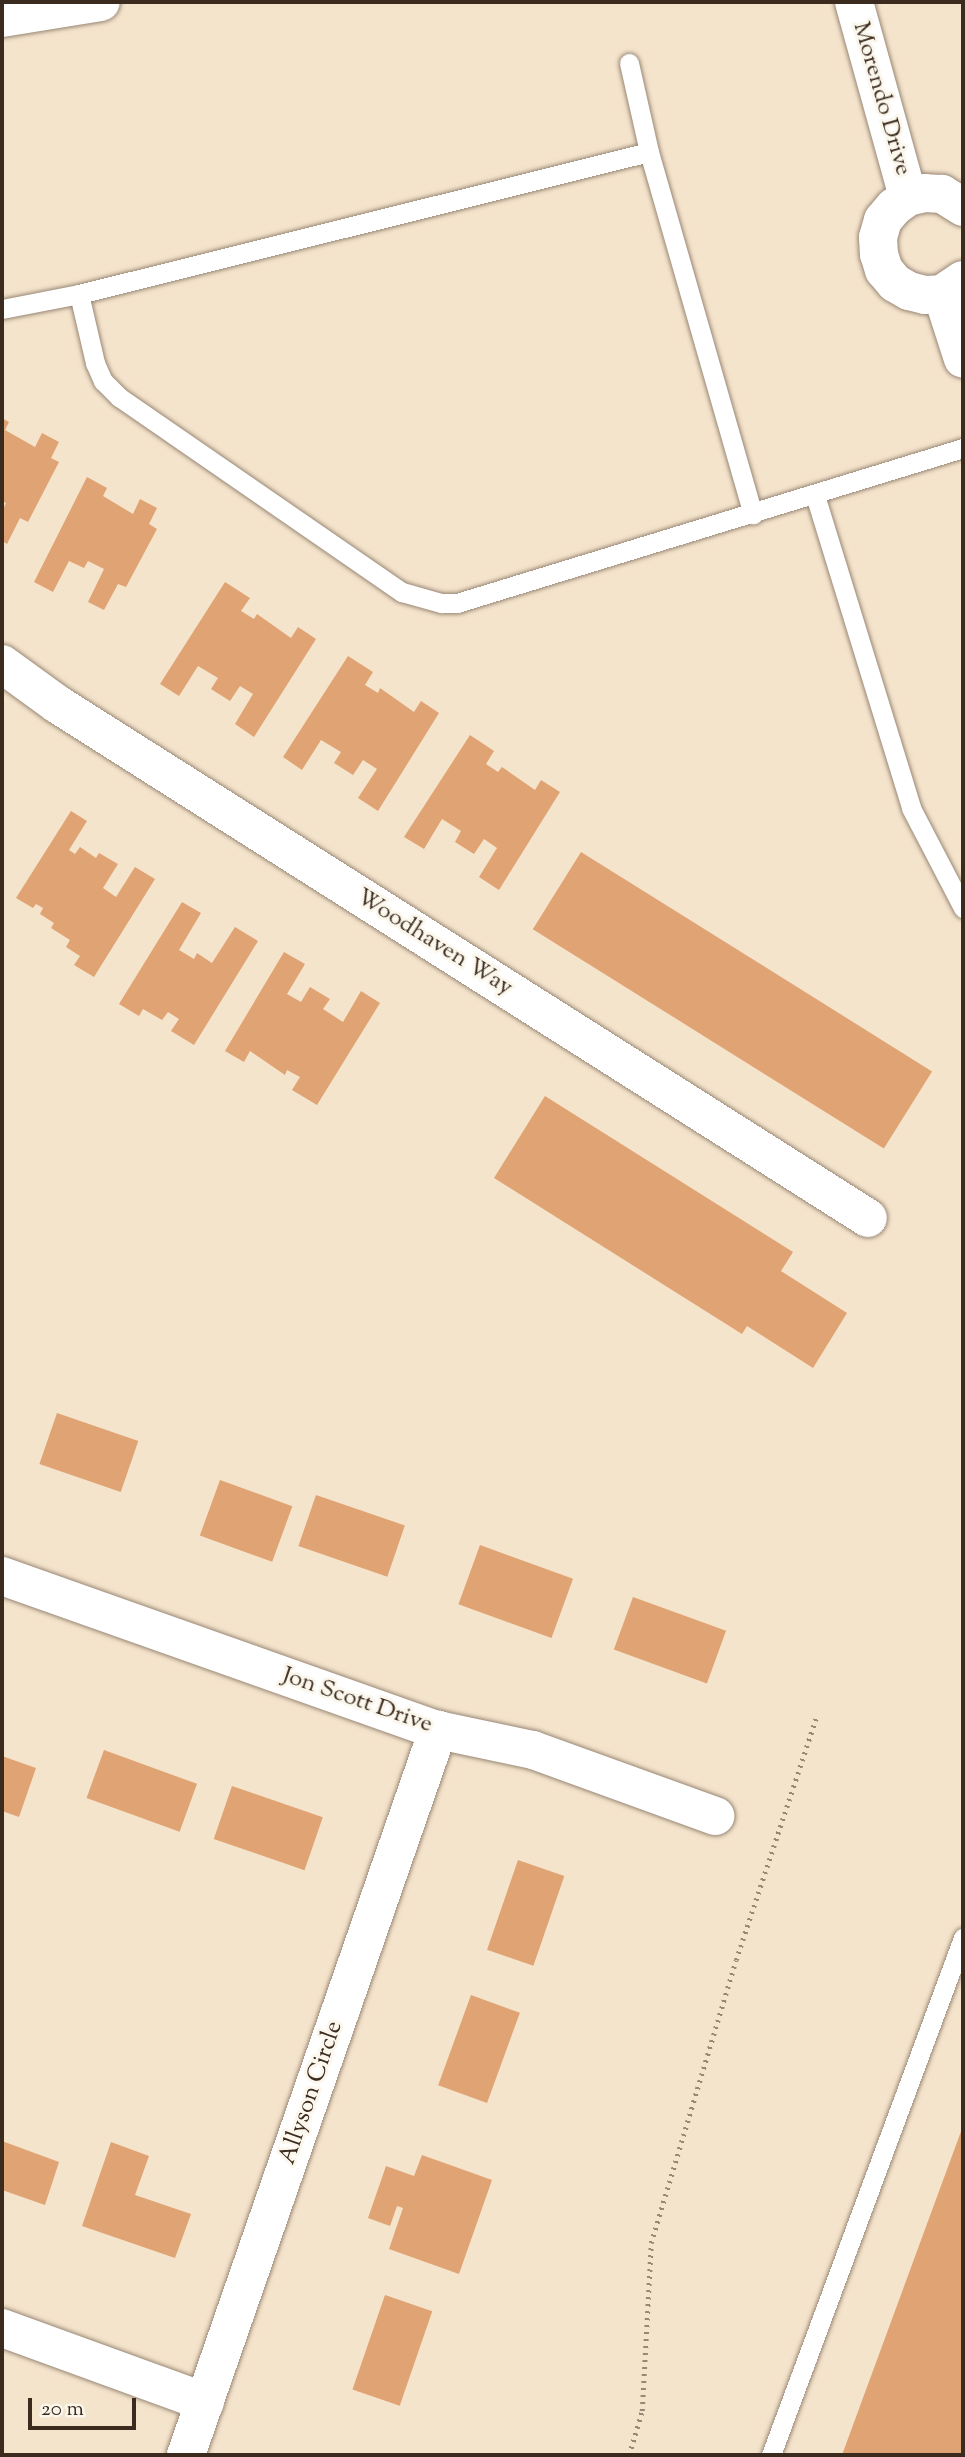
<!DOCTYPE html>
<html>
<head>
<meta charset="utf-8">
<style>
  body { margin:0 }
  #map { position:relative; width:965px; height:2457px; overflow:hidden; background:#f5e4cc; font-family:"Sorts Mill Goudy",serif }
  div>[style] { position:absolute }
  .building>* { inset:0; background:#e0a373; transform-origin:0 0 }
  .path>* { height:4.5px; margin-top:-2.25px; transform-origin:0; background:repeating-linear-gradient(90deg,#988775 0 2px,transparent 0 7px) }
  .roads { filter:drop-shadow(0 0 2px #988775) drop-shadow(0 0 2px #988775) }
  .service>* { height:19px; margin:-9.5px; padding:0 9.5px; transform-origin:9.5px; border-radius:9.5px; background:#fff }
  .minor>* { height:38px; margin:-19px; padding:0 19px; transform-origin:19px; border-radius:19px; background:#fff }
  .secondary>* { height:38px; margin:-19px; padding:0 19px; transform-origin:19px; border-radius:19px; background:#fff }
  span { translate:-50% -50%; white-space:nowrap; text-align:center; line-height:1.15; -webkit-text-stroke:6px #fbf7ec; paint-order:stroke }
  .street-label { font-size:24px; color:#3b2a1e }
  .frame { position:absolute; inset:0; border:4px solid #3b2a1e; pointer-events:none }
  .scale { position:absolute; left:28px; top:2398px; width:108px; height:32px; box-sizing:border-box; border:4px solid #3b2a1e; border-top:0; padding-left:9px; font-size:21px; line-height:24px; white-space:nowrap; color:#3b2a1e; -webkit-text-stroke:5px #fbf7ec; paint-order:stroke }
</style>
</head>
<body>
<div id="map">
  <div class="building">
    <i style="clip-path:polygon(2px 418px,9px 422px,5px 430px,35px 447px,42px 433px,59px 442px,51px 458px,59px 462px,28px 522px,20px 518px,7px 544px,2px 541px,2px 512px,6px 503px,2px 501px)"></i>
    <i style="clip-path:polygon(87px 477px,107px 488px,103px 496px,133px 514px,140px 499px,157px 508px,149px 524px,157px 529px,126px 587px,118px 584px,104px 610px,88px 602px,104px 569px,88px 561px,84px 568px,69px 561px,53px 592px,34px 582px)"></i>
    <i style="clip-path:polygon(225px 582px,250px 598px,241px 611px,254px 619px,257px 614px,291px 638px,298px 627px,316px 639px,254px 737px,235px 724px,253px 694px,240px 686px,230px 701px,211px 689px,218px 678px,198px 666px,179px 696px,160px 684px)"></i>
    <i style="clip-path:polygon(348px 656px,373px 672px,365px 685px,378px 693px,380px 688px,414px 712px,421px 701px,439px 713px,378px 811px,358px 798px,377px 769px,363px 760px,353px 775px,334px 763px,341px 752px,321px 740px,302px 770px,283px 757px)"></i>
    <i style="clip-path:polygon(470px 735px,494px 751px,486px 764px,498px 772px,502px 767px,535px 790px,541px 780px,560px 792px,499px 890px,479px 877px,497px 848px,484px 839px,474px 854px,455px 842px,461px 831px,442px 819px,424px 849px,404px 837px)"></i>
    <i style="clip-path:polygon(71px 811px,87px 821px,69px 850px,75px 854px,80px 847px,96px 858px,99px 853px,118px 864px,103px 888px,116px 897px,135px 867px,155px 879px,94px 977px,74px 965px,80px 956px,66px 947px,70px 940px,51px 928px,54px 923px,40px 914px,43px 908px,36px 904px,33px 908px,16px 898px)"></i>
    <i style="left:581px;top:852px;width:414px;height:91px;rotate:32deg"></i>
    <i style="clip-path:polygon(182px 902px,201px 913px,179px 950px,194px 959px,197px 953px,212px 963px,235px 927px,258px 941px,194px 1045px,171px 1031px,179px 1019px,168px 1012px,162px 1020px,143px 1009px,139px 1016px,119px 1004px)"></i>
    <i style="clip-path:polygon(284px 952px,305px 964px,287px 994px,301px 1002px,310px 987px,330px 999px,323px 1009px,343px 1022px,361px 991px,380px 1003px,317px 1105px,292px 1090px,300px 1077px,287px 1070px,285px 1075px,250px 1051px,244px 1062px,225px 1051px)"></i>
    <i style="clip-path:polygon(545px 1096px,793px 1252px,781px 1271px,847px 1313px,813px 1368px,747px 1326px,742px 1334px,494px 1178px)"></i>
    <i style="left:57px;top:1413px;width:86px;height:54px;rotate:19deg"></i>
    <i style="left:220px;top:1480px;width:77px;height:59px;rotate:20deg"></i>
    <i style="left:316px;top:1495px;width:94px;height:54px;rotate:19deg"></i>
    <i style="left:480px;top:1545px;width:99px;height:63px;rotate:20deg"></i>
    <i style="left:633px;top:1597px;width:99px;height:56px;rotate:20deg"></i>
    <i style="left:104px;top:1750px;width:99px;height:51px;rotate:20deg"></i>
    <i style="clip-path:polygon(2px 1756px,36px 1768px,19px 1817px,2px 1811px)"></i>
    <i style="left:232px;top:1786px;width:96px;height:56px;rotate:19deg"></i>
    <i style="left:518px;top:1860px;width:49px;height:95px;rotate:19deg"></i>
    <i style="left:471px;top:1995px;width:52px;height:96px;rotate:20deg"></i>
    <i style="clip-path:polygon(963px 2126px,963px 2455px,842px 2455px)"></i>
    <i style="clip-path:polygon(2px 2141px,59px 2162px,45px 2205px,2px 2190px)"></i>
    <i style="clip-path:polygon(111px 2142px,149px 2156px,135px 2195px,191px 2214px,175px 2258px,82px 2226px)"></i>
    <i style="clip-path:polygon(422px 2155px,492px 2180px,459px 2274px,389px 2249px,403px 2208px,397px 2206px,390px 2226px,368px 2218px,386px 2166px,414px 2176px)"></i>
    <i style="left:385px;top:2295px;width:50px;height:100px;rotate:19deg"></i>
  </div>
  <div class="path">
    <i style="left:629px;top:2455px;width:46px;rotate:-73.5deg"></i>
    <i style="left:642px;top:2411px;width:168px;rotate:-86.9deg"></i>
    <i style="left:651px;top:2243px;width:295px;rotate:-73.3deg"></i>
    <i style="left:736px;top:1960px;width:258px;rotate:-71.7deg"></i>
  </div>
  <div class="roads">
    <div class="service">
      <i style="left:629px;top:63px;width:91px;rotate:77.3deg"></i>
      <i style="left:649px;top:152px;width:377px;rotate:74deg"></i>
      <i style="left:79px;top:294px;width:71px;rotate:76.9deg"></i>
      <i style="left:95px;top:363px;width:20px;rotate:66deg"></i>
      <i style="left:103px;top:381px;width:23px;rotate:45deg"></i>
      <i style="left:119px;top:397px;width:344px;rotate:34.6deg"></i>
      <i style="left:402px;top:592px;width:41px;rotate:15.8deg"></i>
      <i style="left:441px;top:603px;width:16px"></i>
      <i style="left:457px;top:603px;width:529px;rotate:-17.03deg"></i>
      <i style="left:2px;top:309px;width:78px;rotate:-11deg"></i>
      <i style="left:79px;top:294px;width:587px;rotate:-13.99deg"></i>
      <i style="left:815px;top:495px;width:327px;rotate:72.9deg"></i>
      <i style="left:911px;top:808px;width:113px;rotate:62.5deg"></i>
      <i style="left:771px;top:2455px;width:552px;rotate:-69.63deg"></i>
    </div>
    <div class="minor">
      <i style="left:854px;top:2px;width:202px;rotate:74.5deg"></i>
      <i style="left:963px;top:207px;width:25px;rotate:-148deg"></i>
      <i style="left:942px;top:194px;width:17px;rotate:-177deg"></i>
      <i style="left:925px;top:193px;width:17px;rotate:167deg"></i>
      <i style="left:908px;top:197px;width:17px;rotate:144deg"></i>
      <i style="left:894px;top:207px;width:17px;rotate:130deg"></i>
      <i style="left:883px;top:220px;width:18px;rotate:106deg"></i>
      <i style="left:878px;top:237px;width:17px;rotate:87deg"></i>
      <i style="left:879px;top:254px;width:17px;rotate:73deg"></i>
      <i style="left:884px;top:270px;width:17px;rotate:50deg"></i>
      <i style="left:895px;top:283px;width:16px;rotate:30deg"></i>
      <i style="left:909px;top:291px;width:16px;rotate:14deg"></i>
      <i style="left:925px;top:295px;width:17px;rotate:-3deg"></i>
      <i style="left:942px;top:294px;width:25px;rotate:-34deg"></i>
      <i style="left:942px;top:294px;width:68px;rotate:72.1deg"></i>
      <i style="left:2px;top:664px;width:68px;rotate:36deg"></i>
      <i style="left:57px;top:704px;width:960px;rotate:32.37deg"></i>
      <i style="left:2px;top:1576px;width:462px;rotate:19.5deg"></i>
      <i style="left:438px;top:1730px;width:97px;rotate:11.9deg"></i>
      <i style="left:533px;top:1750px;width:194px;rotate:19.9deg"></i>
      <i style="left:2px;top:2328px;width:216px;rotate:20deg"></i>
      <i style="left:186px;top:2455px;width:768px;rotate:-70.83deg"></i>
    </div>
    <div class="secondary">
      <i style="left:2px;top:18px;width:100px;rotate:-9.2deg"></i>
    </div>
  </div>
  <div class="street-label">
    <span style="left:881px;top:99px;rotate:74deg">Morendo Drive</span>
    <span style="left:434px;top:943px;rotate:32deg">Woodhaven Way</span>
    <span style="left:357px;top:1701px;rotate:19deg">Jon Scott Drive</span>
    <span style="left:312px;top:2093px;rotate:-71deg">Allyson Circle</span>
  </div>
  <div class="frame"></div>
  <div class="scale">20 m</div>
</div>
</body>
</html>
